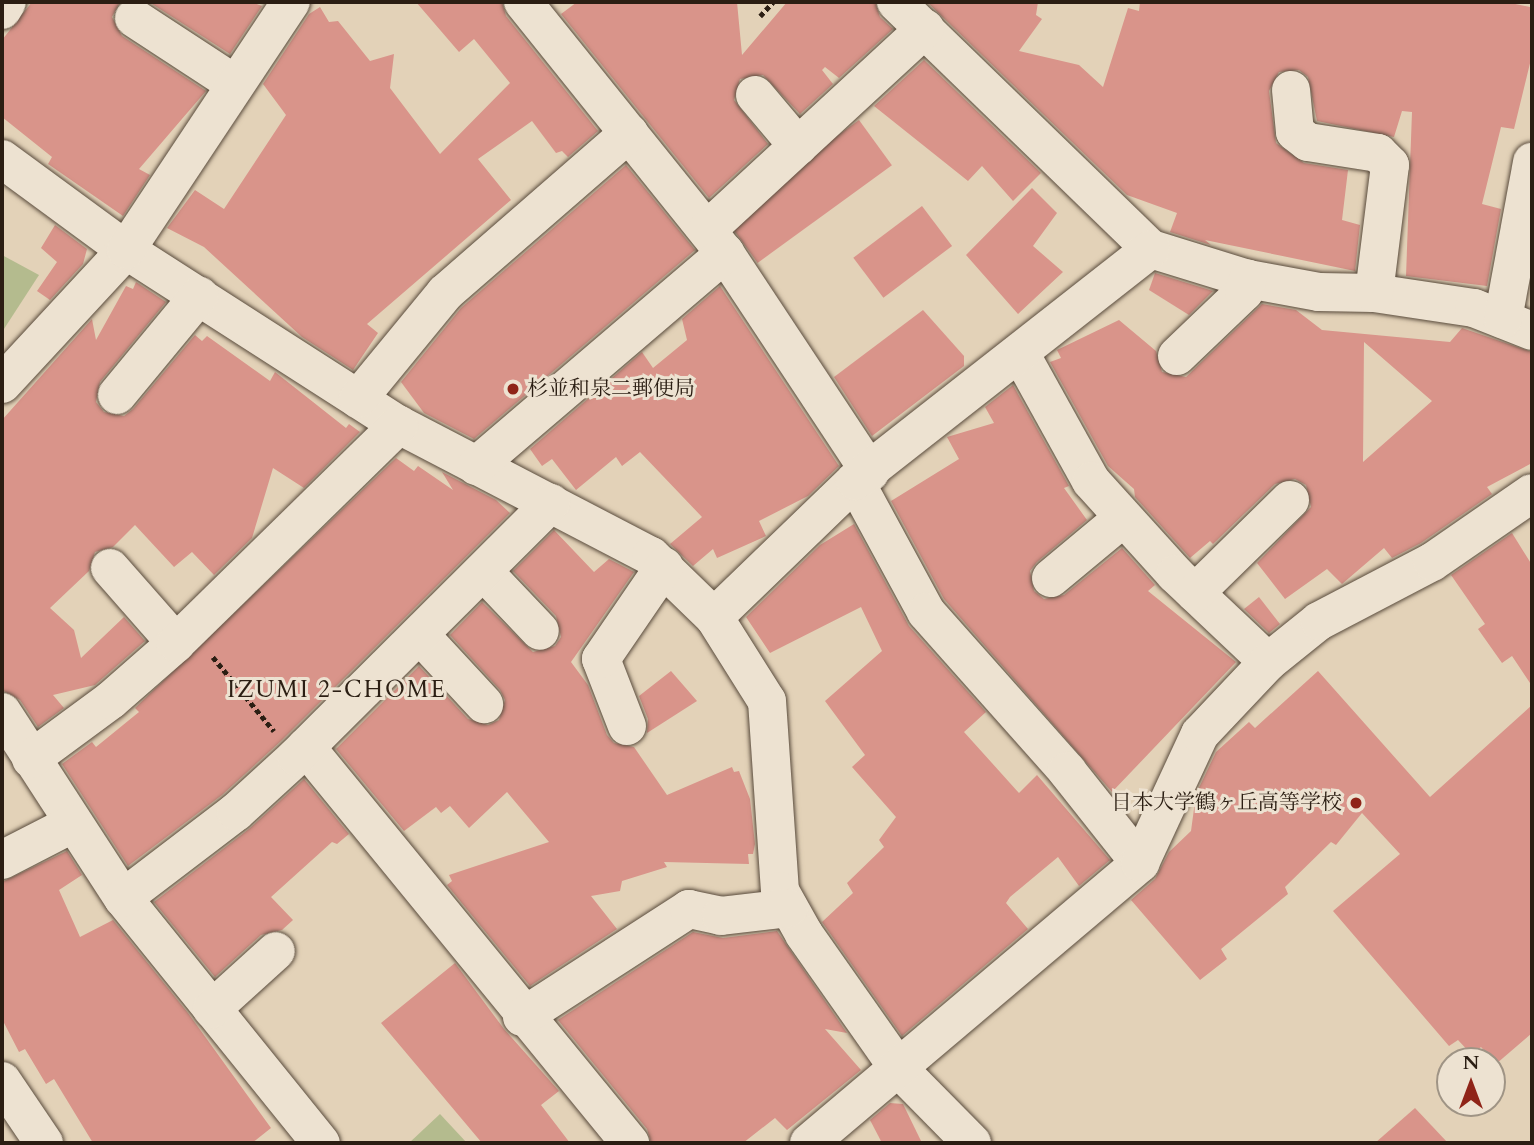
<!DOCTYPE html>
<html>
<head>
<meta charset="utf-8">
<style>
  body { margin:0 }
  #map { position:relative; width:1534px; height:1145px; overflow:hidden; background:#e3d2b8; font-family:Cardo,"Noto Serif JP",serif }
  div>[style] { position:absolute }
  .green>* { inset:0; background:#b4bb8e }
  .building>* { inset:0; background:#d9948a; transform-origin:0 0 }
  .path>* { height:4.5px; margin-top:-2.25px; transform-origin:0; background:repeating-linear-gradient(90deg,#2b1e13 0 5px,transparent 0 8.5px) }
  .roads { filter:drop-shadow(0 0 2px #594b3c) drop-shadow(0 0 2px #594b3c) }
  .minor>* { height:38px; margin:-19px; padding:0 19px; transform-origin:19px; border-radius:19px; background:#ede2d1 }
  .dots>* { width:19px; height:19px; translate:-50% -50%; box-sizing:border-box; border:4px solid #ede2d1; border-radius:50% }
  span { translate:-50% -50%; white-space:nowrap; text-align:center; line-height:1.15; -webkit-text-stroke:6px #ede2d1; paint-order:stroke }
  .poi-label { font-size:21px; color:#2b1e13 }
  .left { translate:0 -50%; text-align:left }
  .right { translate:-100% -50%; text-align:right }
  .neighbourhood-label { font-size:23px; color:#2b1e13; letter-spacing:2px }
  .frame { position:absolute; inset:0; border:4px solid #2b1e13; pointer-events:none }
  .north { position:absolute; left:1436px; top:1047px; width:70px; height:70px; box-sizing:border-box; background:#ede2d1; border:2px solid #9f9485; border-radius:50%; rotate:0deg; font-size:19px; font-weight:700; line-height:28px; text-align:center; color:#2b1e13 }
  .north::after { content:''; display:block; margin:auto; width:24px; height:32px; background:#8f2418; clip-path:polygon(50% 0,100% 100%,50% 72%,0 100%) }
</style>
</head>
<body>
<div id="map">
  <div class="green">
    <i style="clip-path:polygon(2px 255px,39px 275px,2px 332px)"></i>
    <i style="clip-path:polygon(440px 1114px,467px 1143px,409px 1143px)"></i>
  </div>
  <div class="building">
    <i style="clip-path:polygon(32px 2px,120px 2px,112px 17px,122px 36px,206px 91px,139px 169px,150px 175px,123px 216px,48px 164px,52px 157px,2px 117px,2px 40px)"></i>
    <i style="clip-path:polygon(149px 2px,251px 2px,262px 6px,230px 54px)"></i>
    <i style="clip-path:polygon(416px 2px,502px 2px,506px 16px,598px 131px,568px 157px,562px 151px,556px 153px,532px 121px,478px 159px,511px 200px,367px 324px,378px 333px,353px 370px,302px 337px,204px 247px,167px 228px,195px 190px,224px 209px,286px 115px,263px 84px,309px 14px,320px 7px,329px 22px,338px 21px,370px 61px,394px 54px,390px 88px,440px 154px,510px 83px,474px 39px,459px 52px)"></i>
    <i style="clip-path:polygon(577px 2px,737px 2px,742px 55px,787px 2px,875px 2px,880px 17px,893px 29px,839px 78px,825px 67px,822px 70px,833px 84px,800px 114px,763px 75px,740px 79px,734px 100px,768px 144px,709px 198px,561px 14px)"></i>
    <i style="clip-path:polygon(927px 2px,1038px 2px,1036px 15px,1042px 19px,1019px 51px,1079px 65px,1103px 87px,1128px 8px,1139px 11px,1140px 2px,1506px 2px,1530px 7px,1532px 55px,1514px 129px,1501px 127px,1482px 204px,1501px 209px,1487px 286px,1406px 276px,1412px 112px,1402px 111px,1394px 137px,1317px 121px,1308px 77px,1299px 70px,1279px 72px,1269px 91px,1276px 143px,1304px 163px,1348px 170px,1342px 220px,1360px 225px,1355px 271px,1205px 240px,1211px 245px,1170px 232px,1177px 213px,1127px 195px)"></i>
    <i style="clip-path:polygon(924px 60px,1041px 173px,1013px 201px,982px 166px,968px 181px,874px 106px)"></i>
    <i style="left:859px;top:120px;width:56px;height:166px;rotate:54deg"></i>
    <i style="clip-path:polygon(626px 165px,695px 250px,474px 439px,424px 413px,401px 382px,461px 308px)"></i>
    <i style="clip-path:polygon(1032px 188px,1057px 213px,1033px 246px,1063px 272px,1018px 314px,966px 255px)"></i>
    <i style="left:922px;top:206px;width:50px;height:86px;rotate:53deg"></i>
    <i style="clip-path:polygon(55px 225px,87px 249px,83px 264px,50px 300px,37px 291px,57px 262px,41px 248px)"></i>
    <i style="clip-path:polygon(1155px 273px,1213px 291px,1189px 315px,1149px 290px)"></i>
    <i style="clip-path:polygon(136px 282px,166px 302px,100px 382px,96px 402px,104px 412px,124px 416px,133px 409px,195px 335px,202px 341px,207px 336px,270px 381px,275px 372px,346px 428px,349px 424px,360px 432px,304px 488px,273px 468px,252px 538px,214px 575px,192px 552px,174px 567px,135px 525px,113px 547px,95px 552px,89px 571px,50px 608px,74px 630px,81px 658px,124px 617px,145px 641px,95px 685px,53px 695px,64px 708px,38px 727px,20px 700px,2px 690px,2px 420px,92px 319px,96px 340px,126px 286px,133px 289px)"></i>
    <i style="clip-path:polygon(720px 286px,839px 466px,808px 496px,759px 521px,766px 536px,717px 558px,713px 549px,693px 566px,670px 544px,702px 517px,640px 452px,622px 466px,616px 457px,576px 490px,552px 459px,542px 466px,530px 449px,642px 352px,653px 368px,687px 340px,682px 319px)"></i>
    <i style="clip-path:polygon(evenodd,1262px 304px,1296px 310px,1322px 330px,1450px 342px,1462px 328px,1532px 352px,1532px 463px,1487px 487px,1492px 494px,1421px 543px,1392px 558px,1384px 548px,1342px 584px,1327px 569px,1285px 599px,1257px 563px,1311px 507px,1306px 485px,1295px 479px,1275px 484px,1213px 544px,1210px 541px,1190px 558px,1135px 497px,1134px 489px,1108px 466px,1050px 362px,1061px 358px,1057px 350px,1119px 320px,1156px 351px,1162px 372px,1186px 377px,1262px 304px,1364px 342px,1432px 401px,1363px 462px,1364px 342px)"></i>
    <i style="clip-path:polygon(923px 310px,964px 356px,964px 366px,872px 436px,834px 377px)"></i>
    <i style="clip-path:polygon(1013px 385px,1069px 486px,1064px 488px,1087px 520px,1037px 562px,1030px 571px,1034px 591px,1044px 599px,1064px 595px,1122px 548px,1155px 585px,1148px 591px,1236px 662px,1112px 792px,944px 599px,891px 501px,959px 459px,947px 437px,994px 423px,985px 407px)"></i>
    <i style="clip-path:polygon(396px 458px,414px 471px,418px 466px,453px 490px,442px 472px,496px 500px,510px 513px,281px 741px,222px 795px,128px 866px,62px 764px,92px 742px,96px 747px,139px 712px,135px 708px)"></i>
    <i style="clip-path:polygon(854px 524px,909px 626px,986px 712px,964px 732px,1019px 793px,1037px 775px,1110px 860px,1079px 886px,1058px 857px,1010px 897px,1006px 903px,1028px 929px,902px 1036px,822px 922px,853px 893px,847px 883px,884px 847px,879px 840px,896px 817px,852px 767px,865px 755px,825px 701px,882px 651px,861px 607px,770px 653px,746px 617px,820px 545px)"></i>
    <i style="clip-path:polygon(554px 530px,594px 572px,609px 559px,634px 572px,571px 662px,588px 685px,607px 735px,614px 743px,634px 747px,667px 795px,732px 767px,734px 772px,739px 771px,750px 799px,755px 844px,753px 854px,748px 854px,749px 864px,664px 862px,667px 867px,622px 881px,620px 891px,591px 896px,617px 929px,530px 986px,447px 885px,452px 881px,449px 875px,549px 842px,507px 792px,469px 828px,450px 806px,441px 813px,436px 807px,404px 831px,336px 749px,419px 666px,468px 719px,488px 725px,499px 720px,505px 700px,500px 690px,450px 635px,482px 602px,533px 652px,555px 646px,561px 637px,556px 616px,513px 571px)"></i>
    <i style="clip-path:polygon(1512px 533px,1532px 565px,1532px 686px,1512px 656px,1502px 663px,1478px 629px,1485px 624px,1451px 575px)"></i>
    <i style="clip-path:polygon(1259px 597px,1280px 624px,1269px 633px,1244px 609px)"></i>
    <i style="clip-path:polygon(671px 671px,697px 701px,647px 733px,648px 719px,639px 696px)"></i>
    <i style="clip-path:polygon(1318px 671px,1430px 797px,1532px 705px,1532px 1033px,1496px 1064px,1481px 1047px,1472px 1055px,1458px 1040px,1449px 1046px,1333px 911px,1400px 854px,1362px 813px,1336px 845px,1331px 842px,1285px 887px,1288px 894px,1221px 949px,1227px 959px,1200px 980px,1131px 900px,1155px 879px,1169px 852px,1191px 831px,1196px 794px,1216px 752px,1249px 722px,1255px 728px)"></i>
    <i style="clip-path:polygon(304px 779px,349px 834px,337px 844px,332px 842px,271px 897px,293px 920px,282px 930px,261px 935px,215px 977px,154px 902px,249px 829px)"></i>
    <i style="clip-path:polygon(67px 851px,82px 875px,59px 890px,80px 937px,113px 920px,188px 1013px,271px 1128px,252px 1143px,93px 1143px,54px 1079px,46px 1084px,25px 1049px,19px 1052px,2px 1019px,2px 882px)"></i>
    <i style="clip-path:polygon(777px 931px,847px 1033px,825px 1029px,861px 1070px,787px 1130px,775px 1118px,743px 1143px,651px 1143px,647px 1129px,558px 1020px,693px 932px,723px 938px)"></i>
    <i style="clip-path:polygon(455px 963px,504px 1029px,559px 1091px,541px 1105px,570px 1143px,482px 1143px,381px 1023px)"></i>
    <i style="clip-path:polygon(890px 1103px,903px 1104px,922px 1143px,882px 1143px,870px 1120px)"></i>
    <i style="clip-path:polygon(1415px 1108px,1448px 1143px,1375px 1143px)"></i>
  </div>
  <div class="path">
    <i style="left:760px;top:16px;width:19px;rotate:-47deg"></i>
    <i style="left:213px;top:657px;width:96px;rotate:50.5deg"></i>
  </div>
  <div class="roads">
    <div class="minor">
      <i style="left:523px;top:2px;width:322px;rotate:51.2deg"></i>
      <i style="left:725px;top:253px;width:263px;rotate:56.5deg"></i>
      <i style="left:896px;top:2px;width:355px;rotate:44.1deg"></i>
      <i style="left:1151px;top:249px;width:102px;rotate:17.2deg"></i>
      <i style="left:1248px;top:279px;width:72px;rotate:10.4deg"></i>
      <i style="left:1319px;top:292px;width:55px;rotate:1deg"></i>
      <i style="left:1374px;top:293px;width:101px;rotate:8.5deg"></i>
      <i style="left:1474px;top:308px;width:62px;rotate:21.6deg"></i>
      <i style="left:2px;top:10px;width:9px;rotate:-58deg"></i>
      <i style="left:134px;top:18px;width:121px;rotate:33.2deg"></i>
      <i style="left:1291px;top:90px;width:42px;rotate:84.6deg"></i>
      <i style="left:1295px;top:132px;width:16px;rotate:38deg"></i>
      <i style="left:1308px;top:142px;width:71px;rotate:8.9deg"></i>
      <i style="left:1378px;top:153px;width:17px;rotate:45deg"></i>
      <i style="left:1390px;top:165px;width:129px;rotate:97.1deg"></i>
      <i style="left:755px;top:95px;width:67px;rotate:49.9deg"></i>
      <i style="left:2px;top:159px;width:154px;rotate:36.3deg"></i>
      <i style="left:126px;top:250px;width:324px;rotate:32.7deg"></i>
      <i style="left:399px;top:425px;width:284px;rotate:27.5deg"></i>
      <i style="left:651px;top:556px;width:88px;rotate:44.1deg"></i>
      <i style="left:714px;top:617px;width:99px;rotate:57.8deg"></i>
      <i style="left:767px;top:701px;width:190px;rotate:86.1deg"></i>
      <i style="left:780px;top:891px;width:49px;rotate:60.8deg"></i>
      <i style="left:804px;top:934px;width:165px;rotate:54.9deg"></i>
      <i style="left:899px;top:1069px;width:104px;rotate:45.4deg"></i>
      <i style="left:707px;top:230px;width:297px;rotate:-42.7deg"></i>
      <i style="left:1503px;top:319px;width:160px;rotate:-79.5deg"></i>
      <i style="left:1020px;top:353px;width:146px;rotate:61deg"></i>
      <i style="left:1091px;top:481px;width:125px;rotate:47.9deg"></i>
      <i style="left:1175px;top:574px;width:128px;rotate:43.4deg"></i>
      <i style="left:1177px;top:356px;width:93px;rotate:-43.7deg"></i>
      <i style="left:1244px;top:292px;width:14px;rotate:-73deg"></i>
      <i style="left:2px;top:384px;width:183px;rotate:-47.2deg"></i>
      <i style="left:126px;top:250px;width:298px;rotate:-56.4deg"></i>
      <i style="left:117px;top:395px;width:129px;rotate:-50.4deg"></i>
      <i style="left:358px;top:399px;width:137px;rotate:-50.6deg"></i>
      <i style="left:445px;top:293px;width:244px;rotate:-41deg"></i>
      <i style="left:476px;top:466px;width:328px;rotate:-40.5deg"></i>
      <i style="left:855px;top:481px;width:149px;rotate:61.5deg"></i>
      <i style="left:926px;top:612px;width:213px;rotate:48.4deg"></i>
      <i style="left:1067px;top:771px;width:117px;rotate:51.6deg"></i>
      <i style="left:110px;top:568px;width:100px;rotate:48.7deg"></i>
      <i style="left:484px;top:572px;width:81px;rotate:46.5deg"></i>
      <i style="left:1051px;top:578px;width:92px;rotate:-39.7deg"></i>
      <i style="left:1195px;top:593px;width:133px;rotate:-44.4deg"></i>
      <i style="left:714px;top:617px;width:196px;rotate:-44deg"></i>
      <i style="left:855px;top:481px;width:376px;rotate:-38.1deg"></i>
      <i style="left:421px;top:636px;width:93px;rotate:47.2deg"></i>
      <i style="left:2px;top:712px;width:222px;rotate:57deg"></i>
      <i style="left:123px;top:898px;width:315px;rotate:51.1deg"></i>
      <i style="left:627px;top:726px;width:72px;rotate:-111.2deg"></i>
      <i style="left:601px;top:659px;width:112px;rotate:-55.6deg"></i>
      <i style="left:306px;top:747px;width:512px;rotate:50.71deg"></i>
      <i style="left:31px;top:759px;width:99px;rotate:-36.4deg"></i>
      <i style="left:111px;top:700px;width:86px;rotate:-41.2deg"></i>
      <i style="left:176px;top:643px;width:312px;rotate:-44.4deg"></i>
      <i style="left:2px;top:860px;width:79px;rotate:-27.2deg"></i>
      <i style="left:123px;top:898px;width:142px;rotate:-37.3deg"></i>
      <i style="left:236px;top:812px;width:81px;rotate:-42.5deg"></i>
      <i style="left:296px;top:757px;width:360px;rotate:-44.9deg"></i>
      <i style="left:212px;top:1009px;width:86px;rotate:-42.2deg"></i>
      <i style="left:522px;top:1017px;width:199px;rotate:-32.9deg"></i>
      <i style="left:689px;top:909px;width:33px;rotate:12deg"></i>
      <i style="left:721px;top:916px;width:68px;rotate:-6.7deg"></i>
      <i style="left:2px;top:1081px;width:75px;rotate:55.9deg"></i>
      <i style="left:809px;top:1143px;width:434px;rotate:-40.2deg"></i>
      <i style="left:1140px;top:863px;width:142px;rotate:-65.1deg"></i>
      <i style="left:1200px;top:734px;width:99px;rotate:-46.6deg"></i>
      <i style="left:1268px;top:662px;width:65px;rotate:-38.8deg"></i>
      <i style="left:1319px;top:621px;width:127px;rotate:-27.6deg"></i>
      <i style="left:1432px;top:562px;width:121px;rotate:-34.6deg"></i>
    </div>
  </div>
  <div class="dots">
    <i style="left:513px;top:389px;background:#8f2418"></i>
    <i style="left:1356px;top:803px;background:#8f2418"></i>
  </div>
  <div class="poi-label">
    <span class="left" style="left:527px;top:389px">杉並和泉二郵便局</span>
    <span class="right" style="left:1342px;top:803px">日本大学鶴ヶ丘高等学校</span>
  </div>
  <div class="neighbourhood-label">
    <span style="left:337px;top:690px">IZUMI 2-CHOME</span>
  </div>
  <div class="frame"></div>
  <div class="north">N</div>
</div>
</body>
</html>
